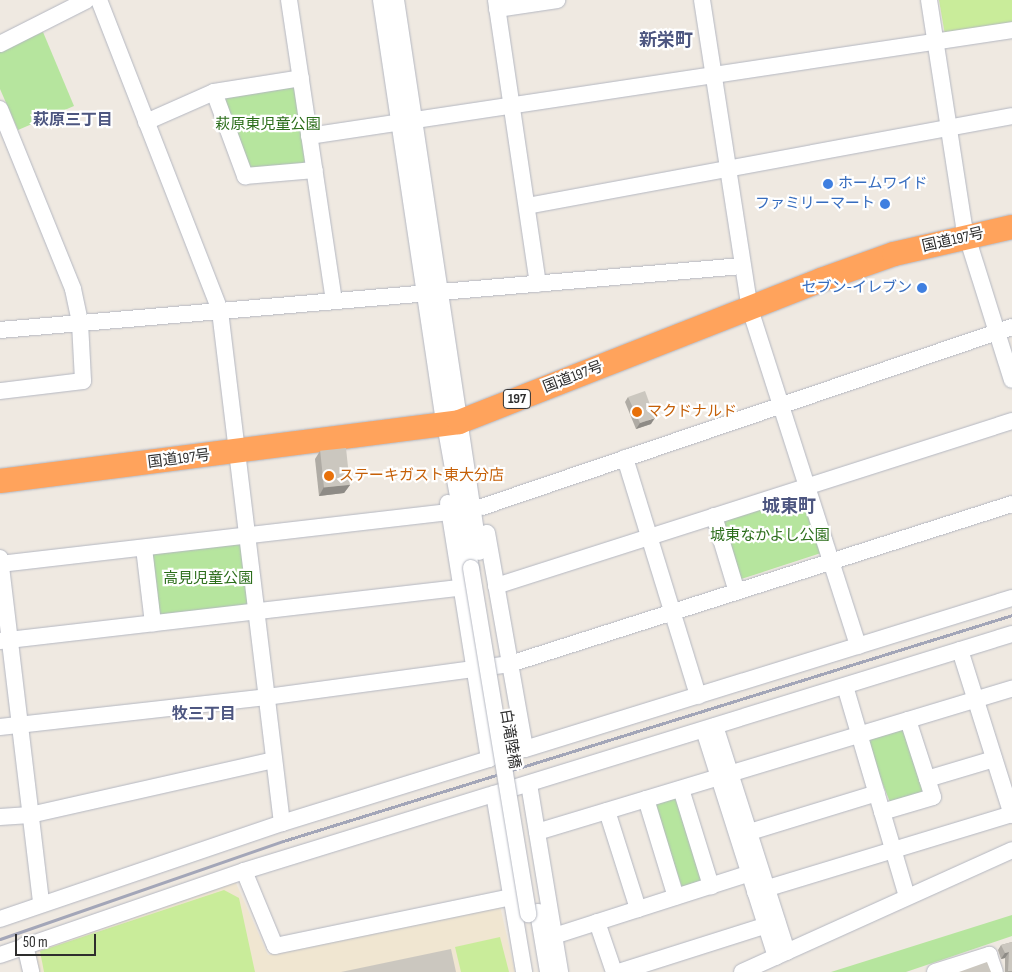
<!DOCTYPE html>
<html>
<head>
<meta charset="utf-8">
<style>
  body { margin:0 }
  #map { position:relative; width:1012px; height:972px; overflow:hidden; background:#efe9e1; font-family:"Sofia Sans Condensed","Noto Sans JP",sans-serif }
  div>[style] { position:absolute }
  .education>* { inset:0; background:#f0e6d1 }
  .green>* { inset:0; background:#b6e59e; transform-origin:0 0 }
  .pitch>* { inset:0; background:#c9ec9a }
  .roads { filter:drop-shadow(0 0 1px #b4b7c1) drop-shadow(0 0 1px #b4b7c1) }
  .minor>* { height:16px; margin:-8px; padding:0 8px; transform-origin:8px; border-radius:8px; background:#fff }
  .highway>* { height:24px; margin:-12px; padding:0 12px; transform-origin:12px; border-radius:12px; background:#ffa35c }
  .rail>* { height:3px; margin:-1.5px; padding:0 1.5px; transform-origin:1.5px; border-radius:1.5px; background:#a3a6b8 }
  .bridges { filter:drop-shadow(0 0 1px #b4b7c1) drop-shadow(0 0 1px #b4b7c1) }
  .minor-bridge>* { height:16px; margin:-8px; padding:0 8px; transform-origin:8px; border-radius:8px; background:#fff }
  .wall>* { inset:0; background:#afaba4 }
  .shaded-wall>* { inset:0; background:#8e8b86 }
  .building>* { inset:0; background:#cbc7bf; transform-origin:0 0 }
  .dots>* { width:14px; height:14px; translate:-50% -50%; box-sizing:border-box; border:2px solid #fff; border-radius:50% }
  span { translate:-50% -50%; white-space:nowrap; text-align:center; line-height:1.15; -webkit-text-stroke:4.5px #fff; paint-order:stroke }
  .shield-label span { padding:1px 4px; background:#fff; border:1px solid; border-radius:4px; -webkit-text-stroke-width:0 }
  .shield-label { font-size:14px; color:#2e2e2e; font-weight:700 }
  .park-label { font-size:15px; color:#2c6e1b }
  .shop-label { font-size:15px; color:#366cbe }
  .left { translate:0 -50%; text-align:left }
  .right { translate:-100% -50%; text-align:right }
  .street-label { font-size:15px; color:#2e2e2e }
  .food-label { font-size:15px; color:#c56008 }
  .neighbourhood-label { font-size:16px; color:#4d5680; font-weight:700 }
  .quarter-label { font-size:18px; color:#4d5680; font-weight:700 }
  .scale { position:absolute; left:15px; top:934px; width:81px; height:22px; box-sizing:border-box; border:2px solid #2e2e2e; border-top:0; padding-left:6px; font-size:15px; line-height:18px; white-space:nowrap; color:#2e2e2e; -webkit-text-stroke:4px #fff; paint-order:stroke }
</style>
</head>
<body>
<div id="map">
  <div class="education">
    <i style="clip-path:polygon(235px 881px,268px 955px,500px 906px,515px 972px,37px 972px,32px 949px)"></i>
  </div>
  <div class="green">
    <i style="clip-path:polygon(43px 32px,74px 106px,18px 130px,0 89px,0 50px)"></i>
    <i style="clip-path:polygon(297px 87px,306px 160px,302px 165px,249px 171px,222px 99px,225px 94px)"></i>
    <i style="left:802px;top:492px;width:64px;height:89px;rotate:72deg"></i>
    <i style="clip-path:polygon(235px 543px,241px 545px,248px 605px,156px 615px,152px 553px)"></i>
    <i style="left:902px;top:725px;width:71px;height:40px;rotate:68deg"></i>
    <i style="left:676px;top:793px;width:91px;height:25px;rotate:71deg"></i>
    <i style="clip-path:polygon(1012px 915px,1012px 936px,906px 972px,831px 972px)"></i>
  </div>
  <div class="pitch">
    <i style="clip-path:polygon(939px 0,1012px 0,1012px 25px,945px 35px)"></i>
    <i style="clip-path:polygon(224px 890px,239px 898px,255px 972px,44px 972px,40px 951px)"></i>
    <i style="clip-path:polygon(500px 937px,509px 972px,461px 972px,455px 947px)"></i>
  </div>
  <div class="roads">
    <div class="minor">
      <i style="left:99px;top:0;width:334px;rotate:68.7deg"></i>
      <i style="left:220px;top:311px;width:516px;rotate:83.1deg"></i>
      <i style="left:289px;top:0;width:304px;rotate:81.5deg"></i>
      <i style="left:381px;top:0;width:418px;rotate:81.5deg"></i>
      <i style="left:443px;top:413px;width:158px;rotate:79.8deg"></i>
      <i style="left:396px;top:0;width:558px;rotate:81.45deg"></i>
      <i style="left:496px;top:0;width:287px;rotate:81.6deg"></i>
      <i style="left:702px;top:0;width:313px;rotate:81.2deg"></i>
      <i style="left:750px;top:309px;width:354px;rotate:72.2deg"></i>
      <i style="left:929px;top:0;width:230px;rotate:81.2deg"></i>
      <i style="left:964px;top:227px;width:160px;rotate:72.6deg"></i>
      <i style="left:497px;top:9px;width:61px;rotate:-8.5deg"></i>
      <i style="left:0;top:44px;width:97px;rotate:-26.8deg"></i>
      <i style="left:214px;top:92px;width:90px;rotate:69.7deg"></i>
      <i style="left:245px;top:176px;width:70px;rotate:-4.9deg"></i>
      <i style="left:0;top:109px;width:194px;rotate:67.9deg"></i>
      <i style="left:73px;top:289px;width:35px;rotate:78deg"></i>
      <i style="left:80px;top:323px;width:58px;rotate:87deg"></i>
      <i style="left:83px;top:381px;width:84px;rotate:173.1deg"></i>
      <i style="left:146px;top:122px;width:74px;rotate:-23.8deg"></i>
      <i style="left:214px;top:92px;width:88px;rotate:-9.1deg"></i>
      <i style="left:309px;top:136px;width:711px;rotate:-8.57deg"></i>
      <i style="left:527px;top:206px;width:493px;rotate:-10.5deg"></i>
      <i style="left:0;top:330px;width:745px;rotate:-4.93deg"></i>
      <i style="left:625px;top:458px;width:249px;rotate:72.9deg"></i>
      <i style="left:448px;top:503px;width:259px;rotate:80.9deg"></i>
      <i style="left:482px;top:507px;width:560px;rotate:-18.76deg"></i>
      <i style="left:714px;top:516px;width:79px;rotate:73.2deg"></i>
      <i style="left:487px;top:533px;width:219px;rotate:80deg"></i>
      <i style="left:144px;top:548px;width:76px;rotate:83.2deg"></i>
      <i style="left:0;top:558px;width:348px;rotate:83.2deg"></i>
      <i style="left:0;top:564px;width:452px;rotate:-6.6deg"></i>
      <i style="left:496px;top:586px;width:542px;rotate:-17.73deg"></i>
      <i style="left:0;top:641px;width:464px;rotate:-6.6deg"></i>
      <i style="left:960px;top:650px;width:173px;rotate:72.5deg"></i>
      <i style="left:845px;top:686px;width:219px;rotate:73.6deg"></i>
      <i style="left:715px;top:726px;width:237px;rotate:72.3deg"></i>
      <i style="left:0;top:727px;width:268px;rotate:-6.4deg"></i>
      <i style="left:266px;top:697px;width:246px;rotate:-7.7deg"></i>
      <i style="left:510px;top:664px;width:527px;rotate:-17.68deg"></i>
      <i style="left:704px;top:730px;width:238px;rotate:72.4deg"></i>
      <i style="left:927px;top:779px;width:70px;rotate:-16.6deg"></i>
      <i style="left:529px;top:784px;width:191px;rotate:80.6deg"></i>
      <i style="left:681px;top:789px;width:102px;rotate:72.8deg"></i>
      <i style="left:494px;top:794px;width:181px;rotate:80.4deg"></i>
      <i style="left:646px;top:799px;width:102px;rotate:73deg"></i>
      <i style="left:607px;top:811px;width:103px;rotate:72.4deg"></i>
      <i style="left:882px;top:812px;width:53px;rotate:-16.4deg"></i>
      <i style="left:933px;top:797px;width:81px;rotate:-108deg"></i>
      <i style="left:0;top:817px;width:30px;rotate:-4deg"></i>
      <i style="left:30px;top:815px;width:250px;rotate:-12.7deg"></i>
      <i style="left:537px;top:832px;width:496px;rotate:-16.8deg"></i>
      <i style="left:740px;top:835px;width:143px;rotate:-17deg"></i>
      <i style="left:244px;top:871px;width:81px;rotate:67.5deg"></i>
      <i style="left:275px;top:946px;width:242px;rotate:-11.7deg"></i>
      <i style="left:755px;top:892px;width:269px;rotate:-16.9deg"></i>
      <i style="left:538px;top:912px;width:61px;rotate:80.5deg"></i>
      <i style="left:0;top:919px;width:298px;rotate:-18.8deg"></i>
      <i style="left:282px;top:823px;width:217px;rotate:-17.2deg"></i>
      <i style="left:489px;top:759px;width:10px;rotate:-53deg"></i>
      <i style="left:495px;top:751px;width:21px;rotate:-14deg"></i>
      <i style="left:515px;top:746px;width:10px;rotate:17deg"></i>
      <i style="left:525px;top:749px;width:510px;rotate:-17.23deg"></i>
      <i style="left:597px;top:922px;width:53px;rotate:71.2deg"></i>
      <i style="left:554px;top:936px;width:206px;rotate:-17.8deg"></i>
      <i style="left:25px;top:945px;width:28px;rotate:77deg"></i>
      <i style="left:0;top:955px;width:258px;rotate:-19deg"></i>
      <i style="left:244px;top:871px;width:804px;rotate:-17.15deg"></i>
      <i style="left:619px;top:972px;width:166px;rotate:-17.6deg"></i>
      <i style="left:742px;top:972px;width:296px;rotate:-24.3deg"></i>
      <i style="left:935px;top:972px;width:57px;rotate:-17.5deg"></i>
      <i style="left:989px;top:955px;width:18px;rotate:71deg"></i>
    </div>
    <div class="highway">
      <i style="left:0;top:481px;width:463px;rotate:-7.3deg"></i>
      <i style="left:459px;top:422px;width:389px;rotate:-21.4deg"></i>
      <i style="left:821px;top:280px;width:77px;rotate:-19.6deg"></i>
      <i style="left:894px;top:254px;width:121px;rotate:-12.9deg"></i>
    </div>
  </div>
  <div class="rail">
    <i style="left:0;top:939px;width:299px;rotate:-19.1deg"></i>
    <i style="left:283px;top:841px;width:763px;rotate:-17.22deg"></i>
  </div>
  <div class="bridges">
    <div class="minor-bridge">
      <i style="left:471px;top:568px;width:351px;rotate:80.6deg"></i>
    </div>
  </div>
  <div class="wall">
    <i style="clip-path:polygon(628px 397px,651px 424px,636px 429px,625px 402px)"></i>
    <i style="clip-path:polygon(320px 451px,350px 485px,344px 493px,319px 496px,315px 459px)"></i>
    <i style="clip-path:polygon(1012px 942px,1012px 972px,1005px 972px,1005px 958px,1001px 959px,998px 950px,1001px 945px)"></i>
  </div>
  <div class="shaded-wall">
    <i style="clip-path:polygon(655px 418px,651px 424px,636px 429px,640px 423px)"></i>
    <i style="clip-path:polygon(350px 485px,344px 493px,319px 496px,324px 487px)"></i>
    <i style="clip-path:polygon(1009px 952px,1005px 958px,1001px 959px,1005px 953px)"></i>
  </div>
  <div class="building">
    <i style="clip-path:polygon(645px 391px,655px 418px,640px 423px,628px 397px)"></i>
    <i style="left:346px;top:448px;width:37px;height:26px;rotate:84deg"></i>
    <i style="clip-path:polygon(1012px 942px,1012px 971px,1008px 971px,1009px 952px,1005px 953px,1001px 945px)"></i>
    <i style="clip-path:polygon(451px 949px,456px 972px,341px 972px)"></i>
    <i style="clip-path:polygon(987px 962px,991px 972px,959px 972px)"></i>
  </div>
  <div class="dots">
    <i style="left:828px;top:184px;background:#3f7fe0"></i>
    <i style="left:885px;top:204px;background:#3f7fe0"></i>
    <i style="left:922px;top:288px;background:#3f7fe0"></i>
    <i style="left:637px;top:412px;background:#e8710a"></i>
    <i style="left:329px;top:476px;background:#e8710a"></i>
  </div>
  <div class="shield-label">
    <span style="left:517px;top:399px">197</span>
  </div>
  <div class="park-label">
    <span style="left:268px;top:125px">萩原東児童公園</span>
    <span style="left:770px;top:536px">城東なかよし公園</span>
    <span style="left:208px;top:579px">高見児童公園</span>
  </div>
  <div class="shop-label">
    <span class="left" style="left:838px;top:184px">ホームワイド</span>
    <span class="right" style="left:875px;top:204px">ファミリーマート</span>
    <span class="right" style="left:912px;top:288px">セブン-イレブン</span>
  </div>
  <div class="street-label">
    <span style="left:953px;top:240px;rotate:-13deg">国道197号</span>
    <span style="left:573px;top:377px;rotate:-21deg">国道197号</span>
    <span style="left:179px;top:459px;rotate:-7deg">国道197号</span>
    <span style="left:510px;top:739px;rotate:81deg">白滝陸橋</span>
  </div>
  <div class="food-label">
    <span class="left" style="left:647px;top:412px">マクドナルド</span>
    <span class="left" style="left:339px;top:476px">ステーキガスト東大分店</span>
  </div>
  <div class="neighbourhood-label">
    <span style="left:73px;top:121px">萩原三丁目</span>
    <span style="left:204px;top:715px">牧三丁目</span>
  </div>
  <div class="quarter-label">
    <span style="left:666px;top:41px">新栄町</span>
    <span style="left:789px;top:507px">城東町</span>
  </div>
  <div class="scale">50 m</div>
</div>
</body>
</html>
